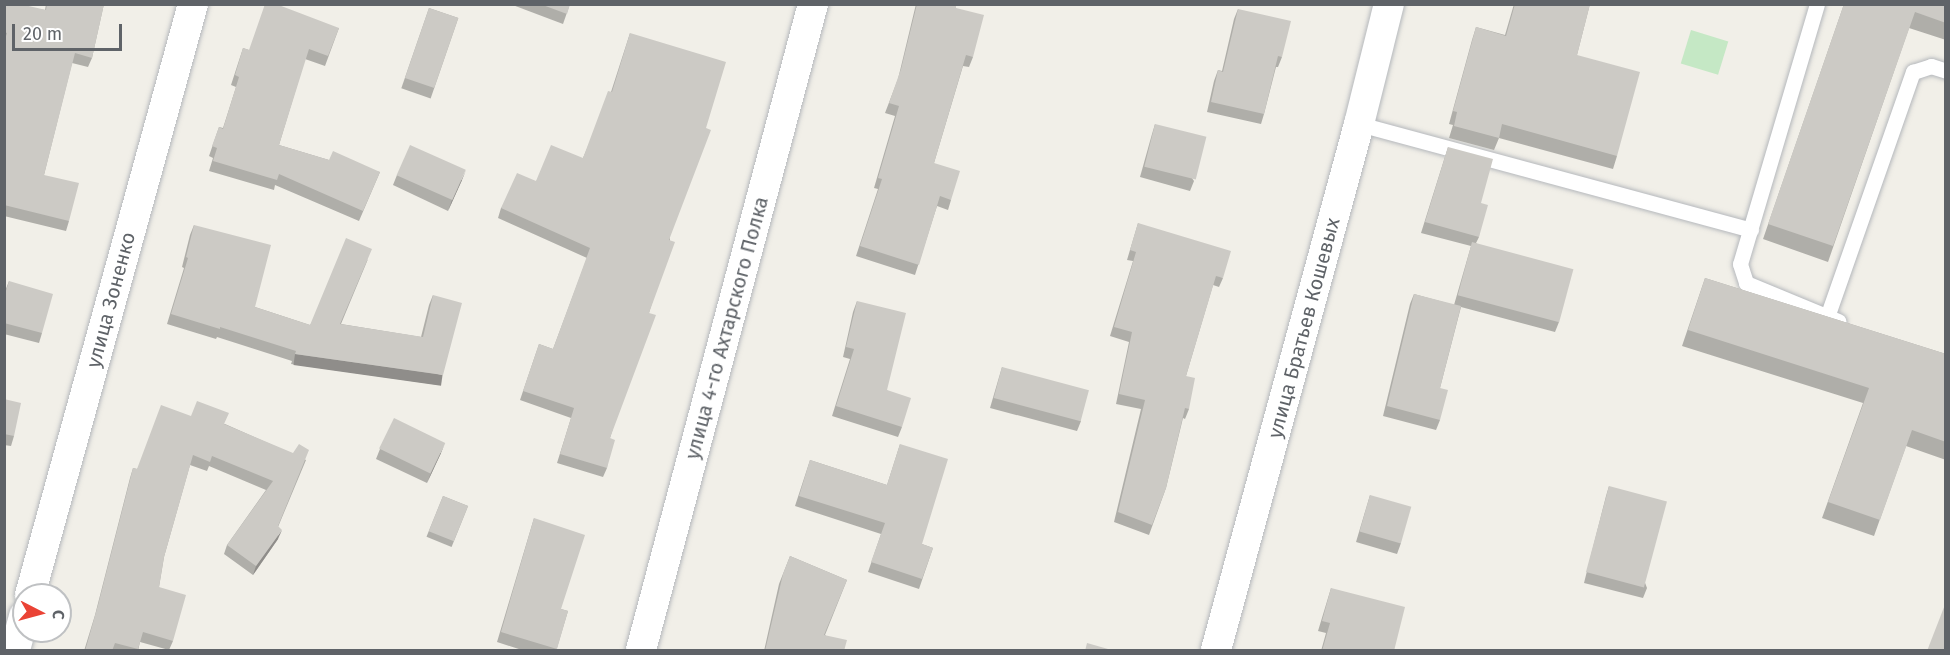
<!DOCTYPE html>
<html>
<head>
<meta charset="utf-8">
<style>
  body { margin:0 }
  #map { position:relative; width:1950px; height:655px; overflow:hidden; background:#f1efe8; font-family:"Fira Sans",sans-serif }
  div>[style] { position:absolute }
  .green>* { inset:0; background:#c5e8c5; transform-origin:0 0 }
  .roads { filter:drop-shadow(0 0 2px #b5b8bc) drop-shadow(0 0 2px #b5b8bc) }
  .service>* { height:15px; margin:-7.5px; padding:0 7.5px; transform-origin:7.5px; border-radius:7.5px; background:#fff }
  .minor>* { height:30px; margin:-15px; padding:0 15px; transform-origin:15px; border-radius:15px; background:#fff }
  .wall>* { inset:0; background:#afaea9; transform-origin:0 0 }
  .shaded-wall>* { inset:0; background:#8f8d8a; transform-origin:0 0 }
  .building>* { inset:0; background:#cccac5; transform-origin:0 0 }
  span { translate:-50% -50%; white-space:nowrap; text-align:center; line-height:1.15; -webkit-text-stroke:4.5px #fff; paint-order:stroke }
  .street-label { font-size:20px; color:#5f6368 }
  .frame { position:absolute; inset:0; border:6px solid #5f6368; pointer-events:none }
  .north { position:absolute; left:12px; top:583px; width:60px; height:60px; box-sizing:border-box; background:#fff; border:2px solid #bfc1c3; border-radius:50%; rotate:96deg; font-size:16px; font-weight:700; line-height:24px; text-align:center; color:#5f6368 }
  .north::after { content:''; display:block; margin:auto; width:21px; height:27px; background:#ea4335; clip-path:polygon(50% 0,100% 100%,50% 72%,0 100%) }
  .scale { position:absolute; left:12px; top:24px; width:110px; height:27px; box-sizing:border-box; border:3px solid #5f6368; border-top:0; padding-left:8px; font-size:18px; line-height:21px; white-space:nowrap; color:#5f6368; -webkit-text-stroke:4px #fff; paint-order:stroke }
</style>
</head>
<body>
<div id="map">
  <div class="green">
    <i style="left:1691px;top:30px;width:39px;height:35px;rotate:17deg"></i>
  </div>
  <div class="roads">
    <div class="service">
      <i style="left:1817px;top:4px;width:271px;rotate:106.5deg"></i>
      <i style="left:1740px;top:264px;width:20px;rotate:72deg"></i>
      <i style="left:1746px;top:283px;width:100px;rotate:22.4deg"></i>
      <i style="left:1359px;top:124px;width:406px;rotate:15.1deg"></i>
      <i style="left:1827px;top:317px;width:260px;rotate:-70.7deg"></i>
      <i style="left:1913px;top:72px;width:19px;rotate:-18deg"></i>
      <i style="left:1931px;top:66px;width:16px;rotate:18deg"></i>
    </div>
    <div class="minor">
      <i style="left:30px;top:595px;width:613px;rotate:-74.58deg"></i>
      <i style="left:15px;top:650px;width:35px;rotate:-75deg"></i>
      <i style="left:641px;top:650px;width:669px;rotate:-75.09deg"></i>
      <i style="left:1216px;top:650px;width:545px;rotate:-74.79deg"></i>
      <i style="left:1359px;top:124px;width:124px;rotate:-76deg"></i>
    </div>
  </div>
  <div class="wall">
    <i style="clip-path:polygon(4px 4px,45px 10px,46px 4px,104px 4px,92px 58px,88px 67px,72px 63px,44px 175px,69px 221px,66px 231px,4px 216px)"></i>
    <i style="clip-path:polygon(510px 4px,570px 4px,563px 24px)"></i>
    <i style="clip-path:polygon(916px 4px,956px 4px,956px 8px,973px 57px,969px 67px,963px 66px,934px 163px,951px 200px,948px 210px,937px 206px,915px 275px,856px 256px,878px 189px,874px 188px,895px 116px,885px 113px,898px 79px)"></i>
    <i style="clip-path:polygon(1514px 4px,1590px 4px,1577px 55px,1617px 156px,1613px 169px,1499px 138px,1494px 150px,1449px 138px,1453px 125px,1449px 124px,1472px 40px,1476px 27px,1505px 35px)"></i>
    <i style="clip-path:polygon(1844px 4px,1946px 4px,1946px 40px,1909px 28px,1828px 262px,1763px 239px)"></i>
    <i style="left:429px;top:8px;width:31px;height:85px;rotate:19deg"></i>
    <i style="clip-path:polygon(1238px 9px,1282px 57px,1278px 67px,1276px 67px,1264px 114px,1261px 124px,1207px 112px,1214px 81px,1218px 70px,1222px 71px,1234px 19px)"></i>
    <i style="clip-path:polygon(339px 28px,325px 66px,305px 59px,279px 145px,329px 160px,380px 172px,359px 221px,275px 185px,274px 190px,209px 171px,213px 158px,209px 156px,219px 127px,223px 128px,236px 87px,231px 85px,243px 48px,249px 50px)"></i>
    <i style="clip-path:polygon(630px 33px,670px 240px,649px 313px,610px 438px,607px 468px,603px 477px,557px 463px,571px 418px,520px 400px,539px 344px,553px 349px,587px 258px,498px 218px,501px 208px,536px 181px,583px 158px,611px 92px)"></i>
    <i style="clip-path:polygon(1155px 124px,1194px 181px,1190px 191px,1140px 177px,1152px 134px)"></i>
    <i style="clip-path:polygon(1448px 147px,1481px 203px,1479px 237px,1476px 243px,1559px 322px,1555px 332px,1461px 307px,1440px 388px,1440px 420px,1436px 430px,1383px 416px,1410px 304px,1414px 294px,1454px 305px,1471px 246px,1421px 233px)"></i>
    <i style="clip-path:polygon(397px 175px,462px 180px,448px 211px,393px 185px)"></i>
    <i style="clip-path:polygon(1138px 223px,1223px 278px,1219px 287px,1213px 285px,1186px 376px,1189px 409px,1185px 419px,1183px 418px,1166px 488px,1149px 535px,1114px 522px,1141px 409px,1116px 404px,1129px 342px,1110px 336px,1133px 261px,1127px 260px)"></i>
    <i style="clip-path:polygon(194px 225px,255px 307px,310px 325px,368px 259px,341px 324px,421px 337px,429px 305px,433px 295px,439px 385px,291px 364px,292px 361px,217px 337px,216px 339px,167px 324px,184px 268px,182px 267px,190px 235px)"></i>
    <i style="clip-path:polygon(1705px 278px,1946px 354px,1946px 460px,1906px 446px,1874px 536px,1822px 518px,1863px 403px,1682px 346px)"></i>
    <i style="clip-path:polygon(9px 281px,42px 333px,39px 343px,4px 334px,4px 294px)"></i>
    <i style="clip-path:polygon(857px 301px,887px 390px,902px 427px,898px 437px,832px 416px,850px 359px,843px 357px,853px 312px)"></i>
    <i style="clip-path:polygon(1002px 367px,1081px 421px,1077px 431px,990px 408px)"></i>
    <i style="clip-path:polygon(4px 399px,14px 436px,11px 446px,4px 445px)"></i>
    <i style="clip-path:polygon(191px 416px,225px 424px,306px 460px,278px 527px,278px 539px,253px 575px,224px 554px,227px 545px,266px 490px,209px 466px,207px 471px,190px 465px,164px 557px,159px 587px,173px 641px,169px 650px,140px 642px,138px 651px,84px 651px,95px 615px,130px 478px,133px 468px,137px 469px)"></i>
    <i style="clip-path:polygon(900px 444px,922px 544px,933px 548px,919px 589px,868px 572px,881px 534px,795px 506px,810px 460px,887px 485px)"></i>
    <i style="clip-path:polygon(380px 449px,441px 453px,427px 483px,376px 459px)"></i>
    <i style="clip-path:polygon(1609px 486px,1647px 588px,1643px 598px,1584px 583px,1606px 496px)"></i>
    <i style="clip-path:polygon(1370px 495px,1401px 543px,1397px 554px,1356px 542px)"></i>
    <i style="left:443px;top:496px;width:27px;height:44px;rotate:22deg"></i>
    <i style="clip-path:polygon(534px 518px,561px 609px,568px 611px,556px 651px,525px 651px,497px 642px)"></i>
    <i style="clip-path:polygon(790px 556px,847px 580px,825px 635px,844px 651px,764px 651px,779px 584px)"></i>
    <i style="clip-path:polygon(1331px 588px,1394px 651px,1321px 651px,1326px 633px,1318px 631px)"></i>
  </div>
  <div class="shaded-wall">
    <i style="clip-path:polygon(466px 170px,462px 180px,448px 211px,452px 200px)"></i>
    <i style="left:295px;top:354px;width:149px;height:11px;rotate:8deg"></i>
    <i style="clip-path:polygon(445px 443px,441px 453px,427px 483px,431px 473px)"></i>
    <i style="clip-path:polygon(282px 530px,278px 539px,253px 575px,256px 566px)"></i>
  </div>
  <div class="building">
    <i style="clip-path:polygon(4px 4px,20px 4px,46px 10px,47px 4px,104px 4px,92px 58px,75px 53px,44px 175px,79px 183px,69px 221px,4px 205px,4px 42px,7px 33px,4px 32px)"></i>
    <i style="clip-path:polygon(265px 4px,276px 4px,339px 28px,328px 56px,309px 49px,279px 145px,329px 160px,333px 151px,380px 172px,363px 211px,279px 174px,277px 180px,213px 161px,217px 148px,212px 146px,219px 127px,223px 129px,239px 77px,235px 75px,243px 48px,249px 50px)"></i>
    <i style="clip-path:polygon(540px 4px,570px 4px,567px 14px)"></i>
    <i style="clip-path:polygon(917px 4px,956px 4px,956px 8px,984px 15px,973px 57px,966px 55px,934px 163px,960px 171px,951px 200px,940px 196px,919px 265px,860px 246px,882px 179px,878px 178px,899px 106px,889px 103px,901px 69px)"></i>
    <i style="clip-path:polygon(1515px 4px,1590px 4px,1577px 55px,1640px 72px,1617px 156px,1502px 124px,1499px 138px,1454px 126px,1457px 112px,1453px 111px,1476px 27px,1506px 36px)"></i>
    <i style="clip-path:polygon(1844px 4px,1946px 4px,1946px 23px,1915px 12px,1833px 246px,1768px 224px)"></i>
    <i style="left:429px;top:8px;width:31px;height:74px;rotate:19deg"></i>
    <i style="clip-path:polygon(1238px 9px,1291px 21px,1282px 57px,1278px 56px,1264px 114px,1211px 102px,1218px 70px,1223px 72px)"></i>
    <i style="clip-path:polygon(630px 33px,726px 62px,706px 128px,711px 130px,669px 240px,675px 242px,649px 313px,656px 315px,610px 438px,615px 440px,607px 468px,560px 454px,574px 408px,523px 391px,539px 344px,553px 349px,590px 248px,501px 208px,517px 173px,536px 181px,551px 145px,583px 158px,608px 91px,612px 92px)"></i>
    <i style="left:1155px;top:124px;width:53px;height:44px;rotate:14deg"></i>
    <i style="left:410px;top:145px;width:61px;height:33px;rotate:24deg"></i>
    <i style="clip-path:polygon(1448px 147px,1493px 159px,1481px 203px,1488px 205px,1479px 237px,1425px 222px)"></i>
    <i style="clip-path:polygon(1138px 223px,1231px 251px,1223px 278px,1216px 276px,1186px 376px,1195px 378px,1189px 409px,1185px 408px,1166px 488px,1152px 525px,1118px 512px,1145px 400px,1119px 394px,1132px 332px,1114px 327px,1136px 252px,1130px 250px)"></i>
    <i style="clip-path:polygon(194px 225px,271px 245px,255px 307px,310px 325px,346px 238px,372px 249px,340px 324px,423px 337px,433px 295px,462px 303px,443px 375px,295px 354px,296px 351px,220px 327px,220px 329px,171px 314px,188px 258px,186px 257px)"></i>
    <i style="left:1472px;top:242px;width:105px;height:55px;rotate:15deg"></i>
    <i style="clip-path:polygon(1705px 278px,1946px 354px,1946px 442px,1912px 430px,1880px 520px,1828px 502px,1869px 388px,1688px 330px)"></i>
    <i style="clip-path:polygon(9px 281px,53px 294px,42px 333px,4px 323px,4px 297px)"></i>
    <i style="clip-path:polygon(1414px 294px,1461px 306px,1440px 388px,1448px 390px,1440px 420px,1387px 406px)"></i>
    <i style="clip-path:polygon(857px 301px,906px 313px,887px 390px,911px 398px,902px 427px,836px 406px,854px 349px,846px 347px)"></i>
    <i style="left:1002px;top:367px;width:90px;height:32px;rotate:15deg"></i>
    <i style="clip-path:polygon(4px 399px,21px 403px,14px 436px,4px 434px)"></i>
    <i style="clip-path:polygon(197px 401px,229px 413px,224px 424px,293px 453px,299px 444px,309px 450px,278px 526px,282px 530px,256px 566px,227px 545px,273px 481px,212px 456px,210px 462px,193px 455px,164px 557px,159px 587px,186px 595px,173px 641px,143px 632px,138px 649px,115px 643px,112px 651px,85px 651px,98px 605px,133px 468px,137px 469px,161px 405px,191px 416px)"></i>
    <i style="left:394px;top:418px;width:57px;height:34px;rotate:26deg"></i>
    <i style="clip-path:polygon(900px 444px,948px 459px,922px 544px,933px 548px,922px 579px,871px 562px,885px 523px,799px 496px,810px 460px,887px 485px)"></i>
    <i style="left:1609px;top:486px;width:60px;height:89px;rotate:15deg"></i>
    <i style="left:1370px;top:495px;width:43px;height:38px;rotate:16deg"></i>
    <i style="left:443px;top:496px;width:27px;height:38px;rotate:22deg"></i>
    <i style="clip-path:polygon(534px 518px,585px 535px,561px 609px,568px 611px,557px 649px,501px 632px)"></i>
    <i style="clip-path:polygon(790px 556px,847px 580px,824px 635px,847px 640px,844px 651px,765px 651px,783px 574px)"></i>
    <i style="clip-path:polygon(1331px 588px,1405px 607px,1394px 651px,1322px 651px,1330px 623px,1322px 621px)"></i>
    <i style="clip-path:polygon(1946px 602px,1946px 651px,1927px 651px)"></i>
    <i style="clip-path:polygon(1087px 643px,1115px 651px,1085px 651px)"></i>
  </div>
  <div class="street-label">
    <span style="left:111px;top:300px;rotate:-75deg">улица Зоненко</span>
    <span style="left:727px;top:328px;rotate:-75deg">улица 4-го Ахтарского Полка</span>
    <span style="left:1304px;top:328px;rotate:-75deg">улица Братьев Кошевых</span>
  </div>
  <div class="frame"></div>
  <div class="north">С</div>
  <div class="scale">20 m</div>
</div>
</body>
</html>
